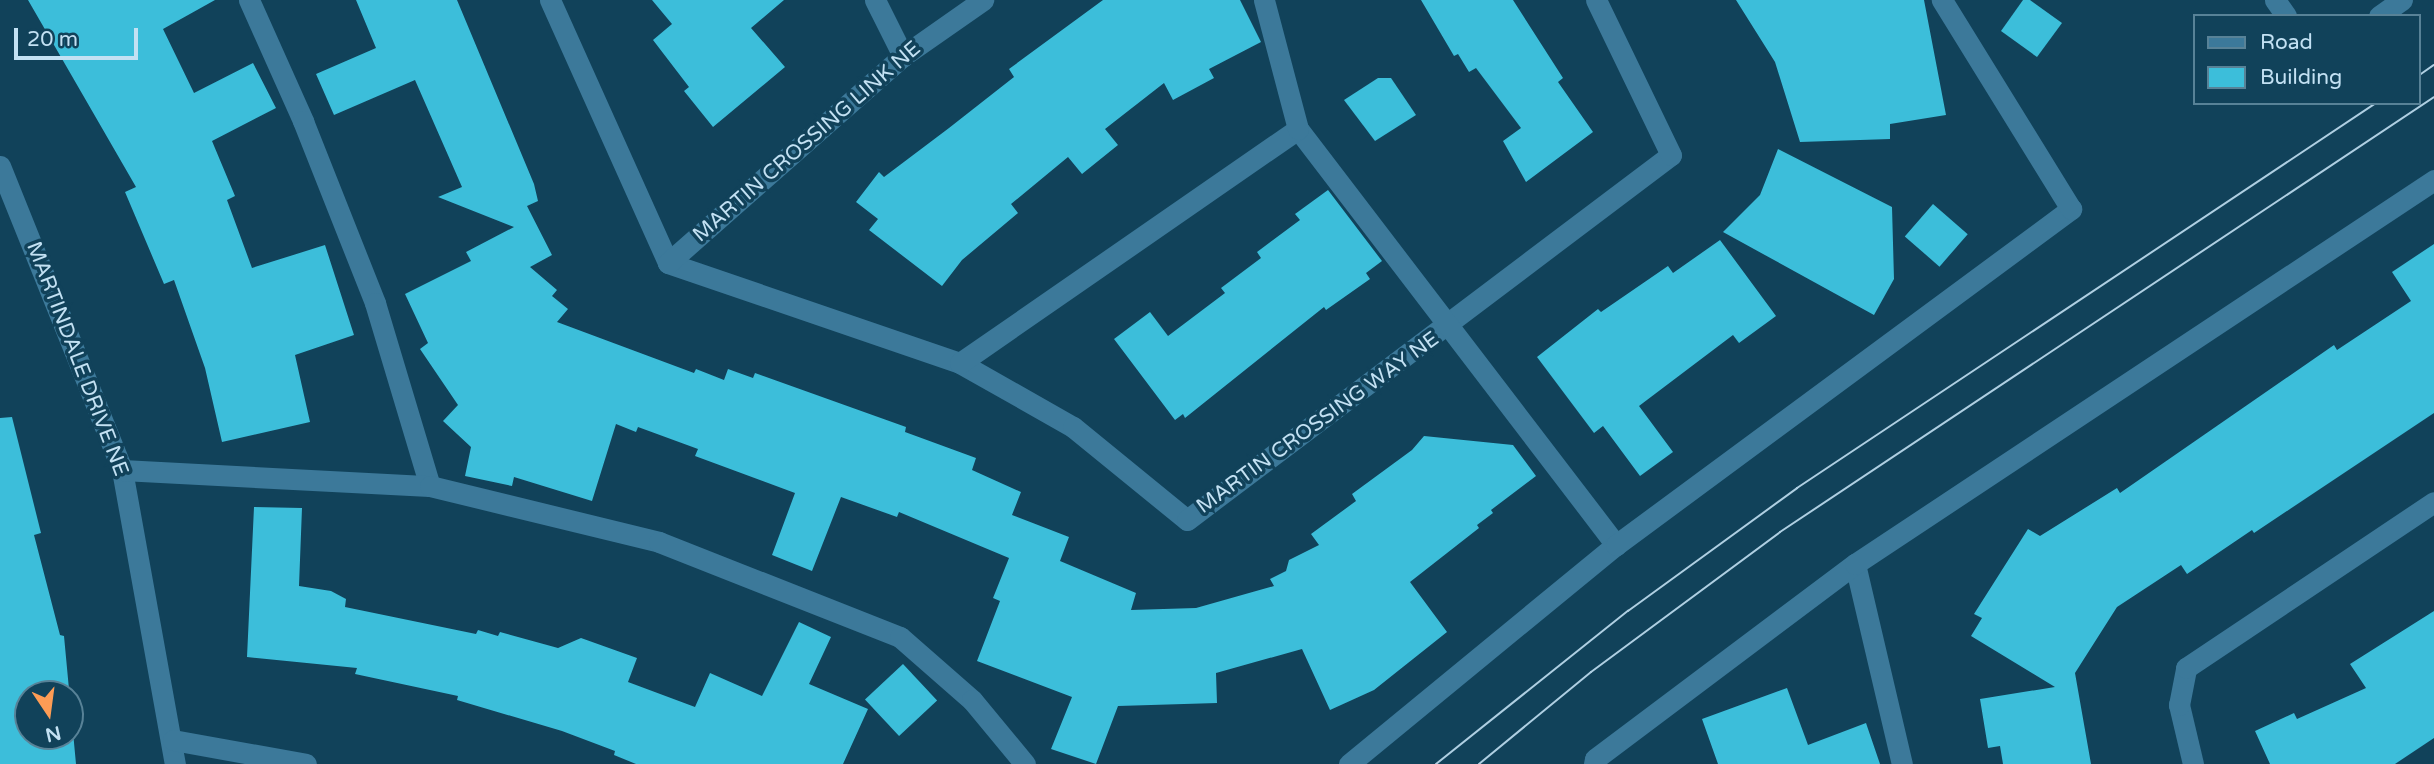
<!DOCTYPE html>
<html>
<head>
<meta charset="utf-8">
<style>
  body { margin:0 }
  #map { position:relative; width:2434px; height:764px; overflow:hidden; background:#11425a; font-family:"Varela Round",sans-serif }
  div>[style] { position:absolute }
  .building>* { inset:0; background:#3cbeda; transform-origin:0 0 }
  .minor>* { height:21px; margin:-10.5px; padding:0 10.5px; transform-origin:10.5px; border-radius:10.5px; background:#3c799a }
  .tram>* { height:2px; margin:-1px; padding:0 1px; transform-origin:1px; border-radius:1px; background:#afcfe2 }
  span { translate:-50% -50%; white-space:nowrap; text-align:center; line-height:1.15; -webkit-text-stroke:7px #11425a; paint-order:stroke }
  .street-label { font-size:21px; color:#c3e1f3 }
  .legend { position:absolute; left:2193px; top:14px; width:228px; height:91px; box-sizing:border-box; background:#11425a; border:2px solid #588297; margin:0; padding:9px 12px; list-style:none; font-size:21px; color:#c3e1f3 }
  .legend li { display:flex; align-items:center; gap:14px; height:35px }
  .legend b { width:35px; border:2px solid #588297 }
  .north { position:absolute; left:14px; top:680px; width:70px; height:70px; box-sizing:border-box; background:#11425a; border:2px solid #588297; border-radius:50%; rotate:167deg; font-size:19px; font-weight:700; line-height:28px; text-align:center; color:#c3e1f3 }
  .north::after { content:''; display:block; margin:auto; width:24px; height:32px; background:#fd9c55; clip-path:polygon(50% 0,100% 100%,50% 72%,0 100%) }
  .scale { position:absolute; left:14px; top:28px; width:124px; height:32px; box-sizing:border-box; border:4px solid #c3e1f3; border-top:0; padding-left:9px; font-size:21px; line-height:24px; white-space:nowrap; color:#c3e1f3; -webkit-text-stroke:5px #11425a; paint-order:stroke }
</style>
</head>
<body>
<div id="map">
  <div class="building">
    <i style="clip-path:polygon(28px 0,215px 0,163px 29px,194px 93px,253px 63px,276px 108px,212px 141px,235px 196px,227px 200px,252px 268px,325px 245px,354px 335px,295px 355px,310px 422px,222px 442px,205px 368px,174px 280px,164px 284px,125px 192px,136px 187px)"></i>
    <i style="clip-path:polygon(356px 0,457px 0,534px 184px,538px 201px,527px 206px,552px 255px,530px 267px,557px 290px,552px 296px,568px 309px,557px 322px,694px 373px,696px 369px,724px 380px,728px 369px,753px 378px,755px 373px,906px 427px,905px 432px,976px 458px,972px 470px,1021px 492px,1012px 515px,1069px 537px,1060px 561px,1136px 593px,1131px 610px,1196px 608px,1274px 586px,1270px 579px,1286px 571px,1289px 560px,1319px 545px,1311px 534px,1356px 501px,1352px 494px,1412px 450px,1424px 436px,1513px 445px,1536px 476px,1491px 510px,1493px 513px,1477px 525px,1479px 528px,1410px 582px,1447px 632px,1374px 690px,1330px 710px,1302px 649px,1216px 673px,1217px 703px,1118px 706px,1096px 764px,1051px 749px,1072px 697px,977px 661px,1000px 601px,993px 598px,1009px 558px,899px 512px,897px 517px,841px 497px,812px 571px,772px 555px,795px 493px,695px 456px,698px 449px,638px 427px,636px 432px,616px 424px,592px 501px,514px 477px,512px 486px,465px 476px,471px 447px,443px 421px,458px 405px,420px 349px,428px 343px,405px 294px,471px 261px,466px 252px,514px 227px,438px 197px,462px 187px,415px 80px,334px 115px,316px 74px,376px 48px)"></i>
    <i style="clip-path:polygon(652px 0,784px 0,751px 28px,785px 67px,713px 127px,684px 91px,689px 87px,653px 40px,672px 24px)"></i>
    <i style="clip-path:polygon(1103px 0,1240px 0,1261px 42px,1209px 69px,1214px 78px,1173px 100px,1164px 83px,1105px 129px,1118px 145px,1082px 174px,1068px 157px,1011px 204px,1018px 213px,962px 260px,942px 286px,869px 230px,878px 219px,856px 202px,879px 172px,884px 177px,949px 128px,1014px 77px,1009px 69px)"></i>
    <i style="clip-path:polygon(1421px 0,1513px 0,1563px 78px,1558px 82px,1593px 132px,1526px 182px,1503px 141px,1521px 128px,1476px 68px,1469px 72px,1458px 54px,1454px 56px)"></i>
    <i style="clip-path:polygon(1736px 0,1924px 0,1946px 115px,1890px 124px,1890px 139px,1800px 142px,1775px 62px)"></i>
    <i style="clip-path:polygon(2023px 0,2030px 0,2062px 23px,2037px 57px,2001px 31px)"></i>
    <i style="clip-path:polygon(1378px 78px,1391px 78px,1416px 115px,1375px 141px,1344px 100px)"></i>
    <i style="clip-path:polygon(1778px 149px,1892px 207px,1894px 279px,1874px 315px,1723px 232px,1760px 195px)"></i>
    <i style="clip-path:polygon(1328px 190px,1382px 261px,1366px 273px,1370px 279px,1326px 310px,1324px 307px,1185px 418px,1183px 414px,1175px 420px,1114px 339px,1150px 312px,1168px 336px,1225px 293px,1221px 288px,1261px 258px,1257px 252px,1300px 220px,1295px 214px)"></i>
    <i style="left:1933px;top:204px;width:46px;height:43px;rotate:41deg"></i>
    <i style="clip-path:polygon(1720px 240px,1776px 316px,1739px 343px,1733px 335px,1639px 406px,1673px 452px,1640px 476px,1603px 426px,1594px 433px,1537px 357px,1598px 309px,1601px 312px,1668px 266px,1673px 273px)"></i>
    <i style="clip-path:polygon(2434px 244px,2434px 413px,2254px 533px,2252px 530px,2187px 574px,2181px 565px,2117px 607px,2075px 673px,2091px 764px,2003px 764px,2000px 746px,1988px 748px,1980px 699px,2055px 687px,1971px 636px,1982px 618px,1974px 614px,2028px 529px,2040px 536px,2117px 488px,2120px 493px,2334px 345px,2337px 350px,2411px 301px,2392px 272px)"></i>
    <i style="clip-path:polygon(evenodd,12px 417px,41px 533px,34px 535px,60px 635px,64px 636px,76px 764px,0 764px,0 418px,12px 417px,28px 694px,70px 694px,70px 736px,28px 736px,28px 694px)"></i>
    <i style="clip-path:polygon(254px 507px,302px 508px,299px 586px,331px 591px,346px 599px,345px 607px,476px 634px,478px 630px,498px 636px,500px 632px,558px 648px,581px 638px,637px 658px,628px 682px,695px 707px,710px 673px,762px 696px,799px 622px,831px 637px,809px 684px,868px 709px,843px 764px,636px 764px,614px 755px,615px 751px,562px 731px,457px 700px,458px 696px,355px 674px,357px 668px,247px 657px)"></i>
    <i style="clip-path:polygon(2434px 611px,2434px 738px,2395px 764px,2270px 764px,2255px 731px,2294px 713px,2297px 719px,2366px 688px,2350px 664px)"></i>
    <i style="left:903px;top:664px;width:50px;height:52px;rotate:47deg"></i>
    <i style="clip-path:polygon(1787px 688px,1808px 745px,1866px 723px,1880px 764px,1718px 764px,1702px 719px)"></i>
  </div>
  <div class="minor">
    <i style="left:249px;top:0;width:133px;rotate:65.9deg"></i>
    <i style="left:303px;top:121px;width:196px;rotate:68.4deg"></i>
    <i style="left:375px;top:303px;width:191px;rotate:73.3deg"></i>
    <i style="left:550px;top:0;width:288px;rotate:65.8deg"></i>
    <i style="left:668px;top:263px;width:309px;rotate:18.9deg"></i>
    <i style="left:960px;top:363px;width:130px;rotate:29.5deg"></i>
    <i style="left:1073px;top:427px;width:147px;rotate:39.2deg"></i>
    <i style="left:1187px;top:520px;width:606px;rotate:-37.02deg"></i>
    <i style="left:1671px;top:155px;width:172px;rotate:-115.8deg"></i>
    <i style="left:875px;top:0;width:63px;rotate:63.4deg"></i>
    <i style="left:2275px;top:0;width:19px;rotate:55deg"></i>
    <i style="left:2379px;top:16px;width:28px;rotate:-35deg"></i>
    <i style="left:1298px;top:129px;width:524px;rotate:52.6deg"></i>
    <i style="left:0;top:166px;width:328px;rotate:68.1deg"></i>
    <i style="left:122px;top:470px;width:299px;rotate:79.8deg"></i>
    <i style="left:668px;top:263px;width:313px;rotate:-41.4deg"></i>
    <i style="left:903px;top:56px;width:98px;rotate:-35deg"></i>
    <i style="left:960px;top:363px;width:411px;rotate:-34.7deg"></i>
    <i style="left:1298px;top:129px;width:133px;rotate:-104.8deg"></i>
    <i style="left:122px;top:470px;width:308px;rotate:3deg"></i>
    <i style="left:430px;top:486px;width:236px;rotate:13.7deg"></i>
    <i style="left:659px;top:542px;width:259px;rotate:21.5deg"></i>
    <i style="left:900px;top:637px;width:96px;rotate:41.2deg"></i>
    <i style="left:972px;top:700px;width:83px;rotate:50.4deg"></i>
    <i style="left:1855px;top:564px;width:205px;rotate:76.8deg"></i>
    <i style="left:173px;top:740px;width:135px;rotate:10.2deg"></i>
    <i style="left:1349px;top:764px;width:345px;rotate:-39.4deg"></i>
    <i style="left:1616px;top:545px;width:566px;rotate:-36.44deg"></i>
    <i style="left:2071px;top:209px;width:246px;rotate:-121.7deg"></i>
    <i style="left:1594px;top:764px;width:5px;rotate:-79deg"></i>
    <i style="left:1595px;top:759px;width:325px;rotate:-36.9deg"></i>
    <i style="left:1855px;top:564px;width:695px;rotate:-33.55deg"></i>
    <i style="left:2193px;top:764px;width:61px;rotate:-103.3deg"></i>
    <i style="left:2179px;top:705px;width:38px;rotate:-79deg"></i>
    <i style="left:2186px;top:668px;width:298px;rotate:-33.8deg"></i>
  </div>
  <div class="tram">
    <i style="left:2418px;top:76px;width:19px;rotate:-35deg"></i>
    <i style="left:1436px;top:764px;width:246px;rotate:-38.6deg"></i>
    <i style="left:1628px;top:611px;width:209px;rotate:-36deg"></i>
    <i style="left:1797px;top:488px;width:695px;rotate:-33.62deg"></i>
    <i style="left:1479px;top:764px;width:145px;rotate:-39.4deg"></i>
    <i style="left:1591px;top:672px;width:235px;rotate:-36.5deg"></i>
    <i style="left:1780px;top:532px;width:785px;rotate:-33.63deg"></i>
  </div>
  <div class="street-label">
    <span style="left:807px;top:142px;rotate:-41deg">MARTIN CROSSING LINK NE</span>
    <span style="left:77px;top:359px;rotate:69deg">MARTINDALE DRIVE NE</span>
    <span style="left:1318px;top:423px;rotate:-36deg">MARTIN CROSSING WAY NE</span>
  </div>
  <ul class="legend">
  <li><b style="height:9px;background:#3c799a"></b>Road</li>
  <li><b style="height:19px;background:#3cbeda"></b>Building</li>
  </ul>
  <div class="north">N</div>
  <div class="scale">20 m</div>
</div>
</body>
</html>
